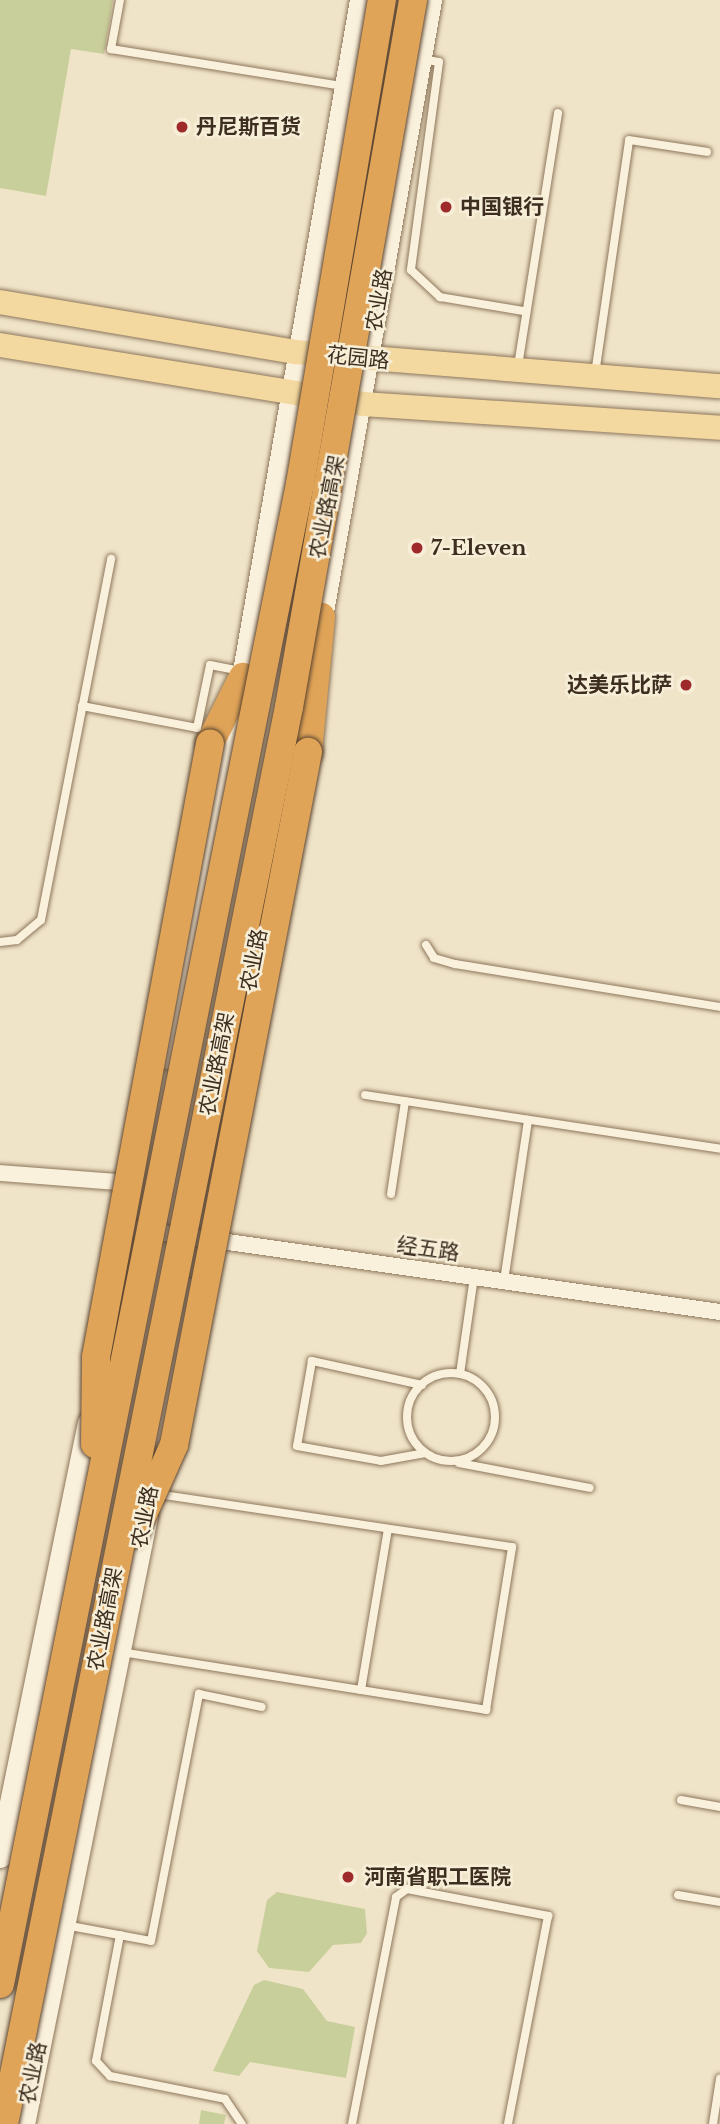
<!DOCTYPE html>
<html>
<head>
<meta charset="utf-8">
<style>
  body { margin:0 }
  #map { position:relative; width:720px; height:2124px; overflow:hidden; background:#f0e4c8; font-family:"Libre Baskerville","Noto Sans SC",serif }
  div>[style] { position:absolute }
  .green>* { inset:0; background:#c9cf9b }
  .roads { filter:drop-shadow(0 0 2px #8d765c) drop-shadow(0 0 2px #8d765c) }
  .lane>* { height:8px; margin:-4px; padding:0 4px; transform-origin:4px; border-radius:4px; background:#faf1dc }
  .lane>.ring { margin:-4px; padding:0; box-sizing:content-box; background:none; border:8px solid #faf1dc; border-radius:50% }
  .street>* { height:16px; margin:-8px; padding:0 8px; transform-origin:8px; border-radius:8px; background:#faf1dc }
  .secondary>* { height:23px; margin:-11.5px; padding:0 11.5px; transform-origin:11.5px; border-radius:11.5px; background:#faf1dc }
  .primary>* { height:24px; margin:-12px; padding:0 12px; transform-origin:12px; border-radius:12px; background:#f3d9a0 }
  .highway>* { height:28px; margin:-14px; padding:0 14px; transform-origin:14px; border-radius:14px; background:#e0a458 }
  .bridges { filter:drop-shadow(0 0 2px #5b4430) drop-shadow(0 0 2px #5b4430) }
  .highway-bridge>* { height:28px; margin:-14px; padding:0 14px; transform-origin:14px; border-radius:14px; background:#e0a458 }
  .dots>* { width:19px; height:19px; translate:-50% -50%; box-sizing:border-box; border:4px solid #f7eed8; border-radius:50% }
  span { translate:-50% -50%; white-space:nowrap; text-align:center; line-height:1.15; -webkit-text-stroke:5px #f7eed8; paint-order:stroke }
  .poi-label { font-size:21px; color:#3d2e20; font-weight:700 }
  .left { translate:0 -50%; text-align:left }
  .right { translate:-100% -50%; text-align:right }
  .street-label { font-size:21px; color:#3d2e20 }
</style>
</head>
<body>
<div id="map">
  <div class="green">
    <i style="clip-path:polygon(0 0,113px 0,104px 54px,71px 49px,46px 196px,0 188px)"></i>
    <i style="clip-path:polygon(277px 1892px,365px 1909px,367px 1933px,361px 1943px,333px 1945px,309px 1972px,269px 1968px,257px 1951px,267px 1900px)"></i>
    <i style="clip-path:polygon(264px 1980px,303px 1989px,327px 2021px,355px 2027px,346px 2078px,250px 2062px,239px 2076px,213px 2071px,254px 1985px)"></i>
    <i style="clip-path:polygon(201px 2110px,226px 2115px,224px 2124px,199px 2124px)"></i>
  </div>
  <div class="roads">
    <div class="lane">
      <i style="left:120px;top:0;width:50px;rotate:100.4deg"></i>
      <i style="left:111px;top:49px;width:235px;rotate:9.1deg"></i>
      <i style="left:422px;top:59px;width:17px;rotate:10deg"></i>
      <i style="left:439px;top:62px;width:210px;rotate:97.7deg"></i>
      <i style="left:411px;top:270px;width:40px;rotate:43deg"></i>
      <i style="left:440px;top:297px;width:85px;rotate:9.5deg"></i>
      <i style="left:518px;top:366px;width:256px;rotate:-81deg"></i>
      <i style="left:595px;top:374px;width:236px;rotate:-81.7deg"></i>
      <i style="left:629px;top:140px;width:79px;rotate:8.7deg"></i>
      <i style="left:82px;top:706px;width:117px;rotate:10.8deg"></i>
      <i style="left:197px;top:728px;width:64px;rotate:-78.3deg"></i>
      <i style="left:210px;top:665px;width:32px;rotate:11deg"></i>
      <i style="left:0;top:942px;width:17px;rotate:-7deg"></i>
      <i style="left:17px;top:940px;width:31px;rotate:-40deg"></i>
      <i style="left:41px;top:920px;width:368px;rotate:-79deg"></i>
      <i style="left:426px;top:945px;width:15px;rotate:58deg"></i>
      <i style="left:434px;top:958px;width:22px;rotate:16deg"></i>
      <i style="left:455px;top:964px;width:268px;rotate:9.2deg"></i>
      <i style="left:365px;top:1095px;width:359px;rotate:8.6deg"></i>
      <i style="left:391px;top:1194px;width:94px;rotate:-81.4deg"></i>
      <i style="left:504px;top:1281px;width:163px;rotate:-81.5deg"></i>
      <i class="ring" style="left:407px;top:1373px;width:80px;height:80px"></i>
      <i style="left:460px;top:1374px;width:98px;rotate:-81.8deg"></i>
      <i style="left:422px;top:1385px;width:113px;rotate:-167.7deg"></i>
      <i style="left:312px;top:1361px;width:86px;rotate:100deg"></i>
      <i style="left:297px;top:1446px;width:85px;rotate:10.1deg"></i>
      <i style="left:381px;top:1461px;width:45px;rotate:-10.3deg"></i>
      <i style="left:459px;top:1463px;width:133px;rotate:10.8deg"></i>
      <i style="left:121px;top:1652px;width:370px;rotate:9deg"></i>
      <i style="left:486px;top:1710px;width:165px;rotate:-80.9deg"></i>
      <i style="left:512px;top:1547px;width:359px;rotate:-171.5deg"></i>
      <i style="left:361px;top:1690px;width:163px;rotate:-80.5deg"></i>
      <i style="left:681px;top:1800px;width:40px;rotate:10deg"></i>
      <i style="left:678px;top:1895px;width:43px;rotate:9.5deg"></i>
      <i style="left:65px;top:1925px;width:87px;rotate:10.5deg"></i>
      <i style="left:151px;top:1941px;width:252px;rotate:-79deg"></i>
      <i style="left:199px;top:1694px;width:64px;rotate:11.7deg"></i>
      <i style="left:120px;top:1935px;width:128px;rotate:100.8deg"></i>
      <i style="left:96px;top:2061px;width:21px;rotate:47deg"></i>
      <i style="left:110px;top:2076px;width:117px;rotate:11.3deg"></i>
      <i style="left:225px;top:2099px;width:30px;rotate:56deg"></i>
      <i style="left:352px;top:2124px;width:231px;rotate:-79deg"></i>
      <i style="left:396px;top:1897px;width:14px;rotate:-36deg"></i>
      <i style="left:407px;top:1889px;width:144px;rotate:10.8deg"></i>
      <i style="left:548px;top:1916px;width:212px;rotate:100.9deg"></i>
      <i style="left:713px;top:2124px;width:46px;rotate:-81.2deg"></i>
    </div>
    <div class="street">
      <i style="left:0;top:1173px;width:129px;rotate:4.4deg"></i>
      <i style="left:129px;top:1228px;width:597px;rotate:8.09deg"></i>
    </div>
    <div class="secondary">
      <i style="left:318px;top:634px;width:644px;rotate:-79.98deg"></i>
      <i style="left:165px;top:1057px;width:388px;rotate:-78.4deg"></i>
      <i style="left:243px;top:677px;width:687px;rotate:-80.11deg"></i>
      <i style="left:154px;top:1472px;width:186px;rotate:-78.8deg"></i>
      <i style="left:0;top:1856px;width:442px;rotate:-78.4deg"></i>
      <i style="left:23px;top:2124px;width:620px;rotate:-78.56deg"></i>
    </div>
    <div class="primary">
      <i style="left:0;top:302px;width:299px;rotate:9.6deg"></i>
      <i style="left:295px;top:352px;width:426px;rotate:4.6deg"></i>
      <i style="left:0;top:345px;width:368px;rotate:9.2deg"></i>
      <i style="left:363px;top:404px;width:358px;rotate:3.8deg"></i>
    </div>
    <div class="highway">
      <i style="left:210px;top:743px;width:74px;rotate:-63.4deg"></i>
      <i style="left:308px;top:752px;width:136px;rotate:-84.5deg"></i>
    </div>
  </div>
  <div class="bridges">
    <div class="highway-bridge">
      <i style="left:95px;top:1444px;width:87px;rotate:-89.3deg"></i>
      <i style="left:96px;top:1357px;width:624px;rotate:-79.48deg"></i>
      <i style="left:134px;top:1534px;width:98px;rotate:-65.8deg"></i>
      <i style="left:174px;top:1445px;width:706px;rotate:-79.06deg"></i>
      <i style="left:0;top:1984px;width:1530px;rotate:-78.69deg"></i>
      <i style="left:300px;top:484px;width:491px;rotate:-80.4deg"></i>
      <i style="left:4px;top:2124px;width:1445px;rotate:-78.63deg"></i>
      <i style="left:289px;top:707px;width:718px;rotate:-80.05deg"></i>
    </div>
  </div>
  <div class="dots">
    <i style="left:182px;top:127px;background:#9e2a2b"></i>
    <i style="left:446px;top:207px;background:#9e2a2b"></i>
    <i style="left:417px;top:548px;background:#9e2a2b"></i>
    <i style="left:686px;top:685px;background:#9e2a2b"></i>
    <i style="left:348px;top:1877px;background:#9e2a2b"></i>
  </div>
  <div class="poi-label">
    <span class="left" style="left:196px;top:127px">丹尼斯百货</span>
    <span class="left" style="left:460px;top:207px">中国银行</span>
    <span class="left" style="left:431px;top:548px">7-Eleven</span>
    <span class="right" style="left:672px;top:685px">达美乐比萨</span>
    <span class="left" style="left:364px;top:1877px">河南省职工医院</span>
  </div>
  <div class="street-label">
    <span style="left:379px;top:300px;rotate:-80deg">农业路</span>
    <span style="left:358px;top:358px;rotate:6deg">花园路</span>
    <span style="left:327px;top:507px;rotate:-79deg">农业路高架</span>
    <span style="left:254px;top:960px;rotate:-79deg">农业路</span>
    <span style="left:217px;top:1064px;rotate:-79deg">农业路高架</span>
    <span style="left:428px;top:1249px;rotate:8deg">经五路</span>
    <span style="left:145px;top:1517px;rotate:-79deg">农业路</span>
    <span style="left:105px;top:1619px;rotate:-79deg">农业路高架</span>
    <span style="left:33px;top:2073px;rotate:-79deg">农业路</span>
  </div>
</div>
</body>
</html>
